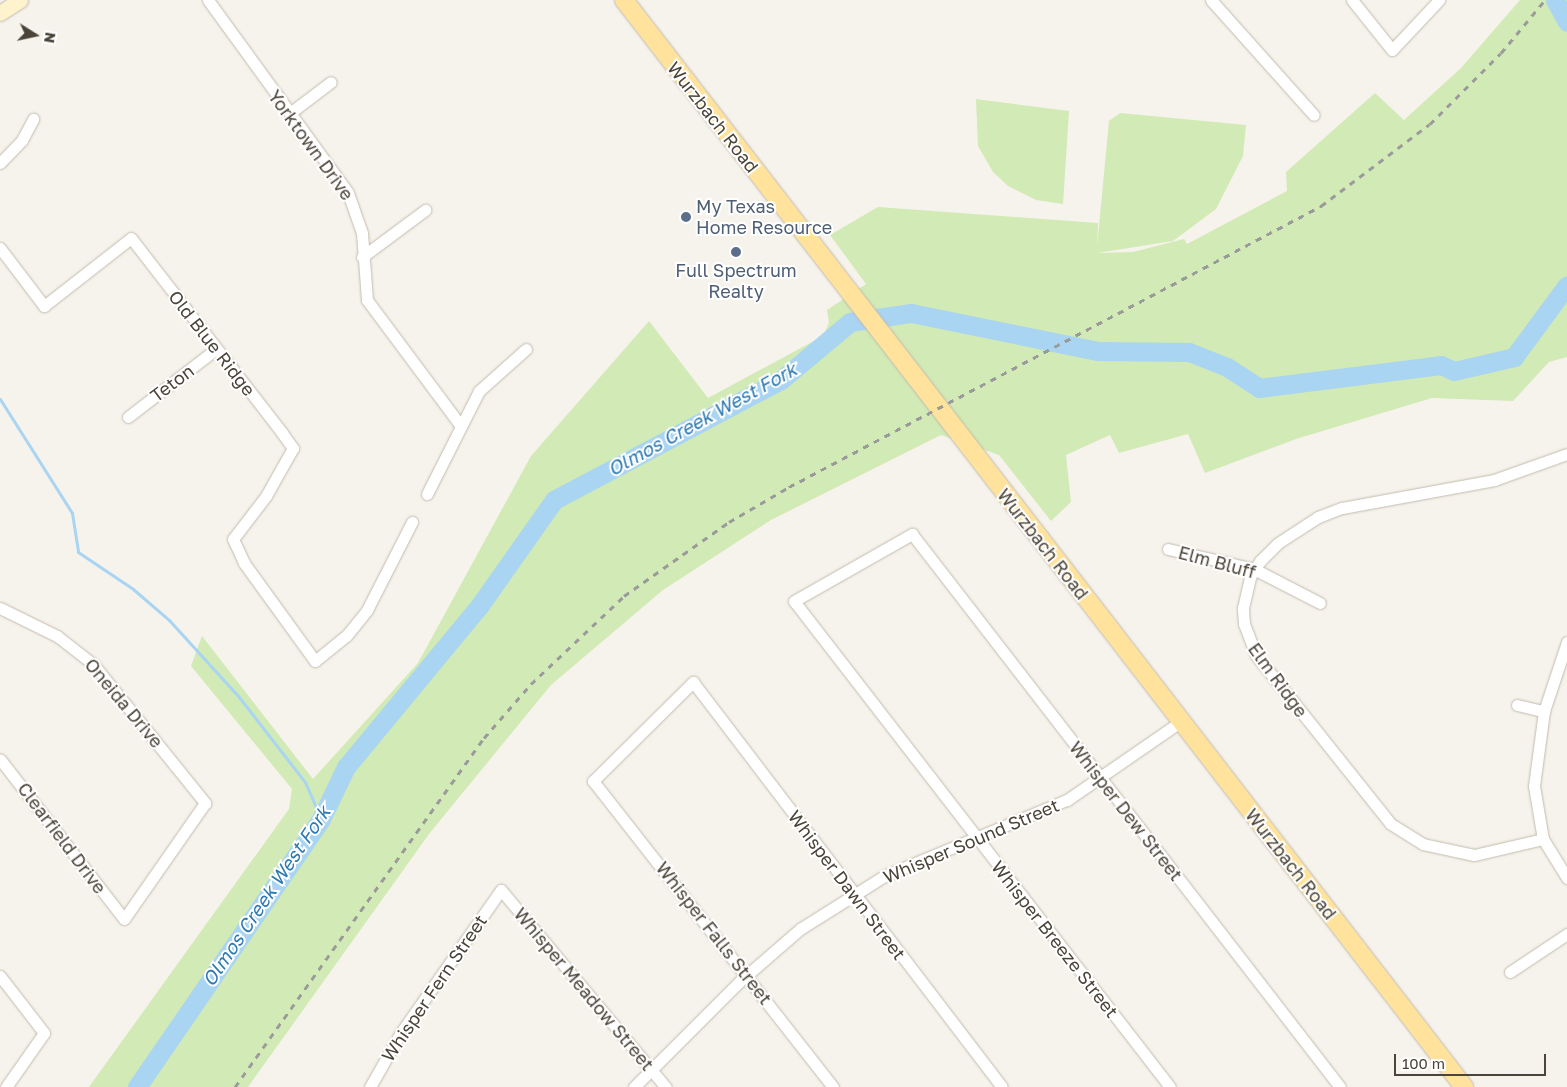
<!DOCTYPE html>
<html>
<head>
<meta charset="utf-8">
<style>
  body { margin:0 }
  #map { position:relative; width:1567px; height:1087px; overflow:hidden; background:#f6f3ec; font-family:"Golos Text",sans-serif }
  div>[style] { position:absolute }
  .green>* { inset:0; background:#d2eab5 }
  .stream>* { height:3px; margin:-1.5px; padding:0 1.5px; transform-origin:1.5px; border-radius:1.5px; background:#a9d4f2 }
  .river>* { height:19px; margin:-9.5px; padding:0 9.5px; transform-origin:9.5px; border-radius:9.5px; background:#a9d4f2 }
  .roads { filter:drop-shadow(0 0 1px #c2bbae) drop-shadow(0 0 1px #c2bbae) }
  .minor>* { height:11px; margin:-5.5px; padding:0 5.5px; transform-origin:5.5px; border-radius:5.5px; background:#fff }
  .secondary>* { height:15px; margin:-7.5px; padding:0 7.5px; transform-origin:7.5px; border-radius:7.5px; background:#fff3cd }
  .primary>* { height:18px; margin:-9px; padding:0 9px; transform-origin:9px; border-radius:9px; background:#ffe39c }
  .rail>* { height:3px; margin-top:-1.5px; transform-origin:0; background:repeating-linear-gradient(90deg,#9a9a9a 0 6px,transparent 0 12px) }
  .dots>* { width:14px; height:14px; translate:-50% -50%; box-sizing:border-box; border:2px solid #fff; border-radius:50% }
  span { translate:-50% -50%; white-space:nowrap; text-align:center; line-height:1.15; -webkit-text-stroke:4px #fff; paint-order:stroke }
  .street-label { font-size:18px; color:#4b4439 }
  .service-label { font-size:18px; color:#4e5e75 }
  .left { translate:0 -50%; text-align:left }
  .water-label { font-size:19px; color:#2e7ab2; font-style:italic }
  .north { position:absolute; left:10px; top:10px; width:50px; height:50px; -webkit-text-stroke:4px #fff; paint-order:stroke; rotate:100deg; font-size:14px; font-weight:700; line-height:20px; text-align:center; color:#4b4439 }
  .north::after { content:''; display:block; margin:auto; width:18px; height:22px; background:#4b4439; clip-path:polygon(50% 0,100% 100%,50% 72%,0 100%) }
  .scale { position:absolute; left:1394px; top:1054px; width:152px; height:22px; box-sizing:border-box; border:2px solid #4b4439; border-top:0; padding-left:6px; font-size:15px; line-height:18px; white-space:nowrap; color:#4b4439; -webkit-text-stroke:4px #fff; paint-order:stroke }
</style>
</head>
<body>
<div id="map">
  <div class="green">
    <i style="clip-path:polygon(1520px 0,1567px 0,1567px 357px,1549px 362px,1513px 401px,1432px 398px,1296px 439px,1205px 473px,1188px 434px,1119px 453px,1110px 435px,1066px 455px,1071px 502px,1051px 521px,999px 455px,941px 435px,771px 520px,663px 590px,551px 685px,429px 834px,248px 1087px,89px 1087px,289px 809px,292px 789px,191px 666px,202px 636px,313px 779px,418px 663px,531px 456px,649px 321px,708px 398px,823px 336px,829px 323px,827px 310px,866px 284px,830px 235px,878px 207px,1098px 223px,1097px 247px,1109px 121px,1120px 113px,1246px 125px,1243px 156px,1216px 209px,1173px 241px,1097px 253px,1133px 252px,1184px 239px,1187px 244px,1287px 191px,1286px 172px,1375px 93px,1404px 120px,1461px 68px)"></i>
    <i style="clip-path:polygon(976px 99px,1069px 111px,1063px 204px,1036px 200px,1008px 186px,993px 172px,978px 146px)"></i>
  </div>
  <div class="stream">
    <i style="left:0;top:399px;width:135px;rotate:57.7deg"></i>
    <i style="left:72px;top:513px;width:39px;rotate:81deg"></i>
    <i style="left:78px;top:552px;width:66px;rotate:33.9deg"></i>
    <i style="left:133px;top:589px;width:48px;rotate:40.7deg"></i>
    <i style="left:169px;top:620px;width:104px;rotate:47.7deg"></i>
    <i style="left:239px;top:697px;width:108px;rotate:52.2deg"></i>
    <i style="left:305px;top:782px;width:40px;rotate:66.6deg"></i>
  </div>
  <div class="river">
    <i style="left:1555px;top:0;width:25px;rotate:61deg"></i>
    <i style="left:137px;top:1087px;width:325px;rotate:-55.5deg"></i>
    <i style="left:321px;top:819px;width:58px;rotate:-64.3deg"></i>
    <i style="left:346px;top:767px;width:210px;rotate:-50.4deg"></i>
    <i style="left:480px;top:605px;width:128px;rotate:-54.8deg"></i>
    <i style="left:554px;top:500px;width:257px;rotate:-27.9deg"></i>
    <i style="left:781px;top:380px;width:90px;rotate:-40deg"></i>
    <i style="left:850px;top:322px;width:62px;rotate:-8.4deg"></i>
    <i style="left:911px;top:313px;width:191px;rotate:11.5deg"></i>
    <i style="left:1098px;top:351px;width:91px;rotate:0.6deg"></i>
    <i style="left:1189px;top:352px;width:41px;rotate:21.5deg"></i>
    <i style="left:1227px;top:367px;width:38px;rotate:33deg"></i>
    <i style="left:1259px;top:388px;width:183px;rotate:-7.2deg"></i>
    <i style="left:1441px;top:365px;width:14px;rotate:25deg"></i>
    <i style="left:1454px;top:371px;width:62px;rotate:-13.1deg"></i>
    <i style="left:1514px;top:357px;width:89px;rotate:-53.6deg"></i>
  </div>
  <div class="roads">
    <div class="minor">
      <i style="left:208px;top:0;width:238px;rotate:54deg"></i>
      <i style="left:348px;top:193px;width:42px;rotate:70.7deg"></i>
      <i style="left:362px;top:233px;width:67px;rotate:85.7deg"></i>
      <i style="left:367px;top:300px;width:157px;rotate:53.3deg"></i>
      <i style="left:1211px;top:0;width:154px;rotate:48.2deg"></i>
      <i style="left:1352px;top:0;width:64px;rotate:51.3deg"></i>
      <i style="left:1392px;top:50px;width:69px;rotate:-46.8deg"></i>
      <i style="left:290px;top:113px;width:51px;rotate:-37.1deg"></i>
      <i style="left:0;top:163px;width:32px;rotate:-46deg"></i>
      <i style="left:22px;top:140px;width:24px;rotate:-62deg"></i>
      <i style="left:0;top:248px;width:73px;rotate:52.8deg"></i>
      <i style="left:44px;top:306px;width:110px;rotate:-38deg"></i>
      <i style="left:131px;top:238px;width:247px;rotate:52.2deg"></i>
      <i style="left:282px;top:433px;width:19px;rotate:54deg"></i>
      <i style="left:293px;top:448px;width:55px;rotate:119.4deg"></i>
      <i style="left:266px;top:496px;width:54px;rotate:127.5deg"></i>
      <i style="left:233px;top:539px;width:26px;rotate:65deg"></i>
      <i style="left:244px;top:563px;width:121px;rotate:54.1deg"></i>
      <i style="left:315px;top:661px;width:41px;rotate:-39.1deg"></i>
      <i style="left:347px;top:635px;width:32px;rotate:-51deg"></i>
      <i style="left:367px;top:610px;width:99px;rotate:-62.9deg"></i>
      <i style="left:362px;top:257px;width:79px;rotate:-36.7deg"></i>
      <i style="left:128px;top:417px;width:111px;rotate:-37.7deg"></i>
      <i style="left:427px;top:494px;width:115px;rotate:-63.2deg"></i>
      <i style="left:479px;top:391px;width:63px;rotate:-41.8deg"></i>
      <i style="left:1168px;top:549px;width:88px;rotate:13.1deg"></i>
      <i style="left:1254px;top:569px;width:74px;rotate:27.3deg"></i>
      <i style="left:0;top:608px;width:64px;rotate:26.2deg"></i>
      <i style="left:57px;top:636px;width:46px;rotate:37.9deg"></i>
      <i style="left:93px;top:664px;width:179px;rotate:51.1deg"></i>
      <i style="left:205px;top:803px;width:141px;rotate:124.9deg"></i>
      <i style="left:124px;top:919px;width:202px;rotate:-127.8deg"></i>
      <i style="left:1567px;top:642px;width:73px;rotate:108.4deg"></i>
      <i style="left:1544px;top:711px;width:76px;rotate:97.6deg"></i>
      <i style="left:1534px;top:786px;width:54px;rotate:80.4deg"></i>
      <i style="left:1543px;top:839px;width:46px;rotate:58.4deg"></i>
      <i style="left:1517px;top:705px;width:28px;rotate:13deg"></i>
      <i style="left:1543px;top:839px;width:71px;rotate:166.9deg"></i>
      <i style="left:1474px;top:855px;width:52px;rotate:-167.8deg"></i>
      <i style="left:1423px;top:844px;width:39px;rotate:-148deg"></i>
      <i style="left:1390px;top:823px;width:215px;rotate:-128.6deg"></i>
      <i style="left:1256px;top:655px;width:33px;rotate:-111deg"></i>
      <i style="left:1244px;top:624px;width:16px;rotate:-94deg"></i>
      <i style="left:1243px;top:608px;width:32px;rotate:-77deg"></i>
      <i style="left:1250px;top:577px;width:19px;rotate:-58deg"></i>
      <i style="left:1260px;top:561px;width:25px;rotate:-45deg"></i>
      <i style="left:1278px;top:543px;width:48px;rotate:-33deg"></i>
      <i style="left:1318px;top:517px;width:26px;rotate:-21deg"></i>
      <i style="left:1342px;top:508px;width:155px;rotate:-10.4deg"></i>
      <i style="left:1494px;top:480px;width:77px;rotate:-19.6deg"></i>
      <i style="left:1510px;top:972px;width:69px;rotate:-33.7deg"></i>
      <i style="left:0;top:976px;width:72px;rotate:52.3deg"></i>
      <i style="left:44px;top:1033px;width:66px;rotate:125.1deg"></i>
      <i style="left:370px;top:1087px;width:61px;rotate:-60.5deg"></i>
      <i style="left:400px;top:1034px;width:176px;rotate:-55deg"></i>
      <i style="left:501px;top:890px;width:257px;rotate:50.1deg"></i>
      <i style="left:634px;top:1087px;width:148px;rotate:-45deg"></i>
      <i style="left:739px;top:982px;width:81px;rotate:-41deg"></i>
      <i style="left:800px;top:929px;width:99px;rotate:-32.2deg"></i>
      <i style="left:884px;top:876px;width:198px;rotate:-22.6deg"></i>
      <i style="left:1067px;top:800px;width:137px;rotate:-34.6deg"></i>
      <i style="left:833px;top:1087px;width:389px;rotate:-128.1deg"></i>
      <i style="left:593px;top:781px;width:141px;rotate:-44.7deg"></i>
      <i style="left:693px;top:682px;width:509px;rotate:52.66deg"></i>
      <i style="left:1170px;top:1087px;width:614px;rotate:-127.73deg"></i>
      <i style="left:794px;top:601px;width:136px;rotate:-29.6deg"></i>
      <i style="left:912px;top:534px;width:699px;rotate:52.26deg"></i>
    </div>
    <div class="secondary">
      <i style="left:0;top:13px;width:24px;rotate:-33deg"></i>
    </div>
    <div class="primary">
      <i style="left:624px;top:0;width:1374px;rotate:52.3deg"></i>
    </div>
  </div>
  <div class="rail">
    <i style="left:235px;top:1087px;width:429px;rotate:-54.5deg"></i>
    <i style="left:484px;top:738px;width:72px;rotate:-49deg"></i>
    <i style="left:531px;top:684px;width:128px;rotate:-43.4deg"></i>
    <i style="left:624px;top:596px;width:128px;rotate:-35.2deg"></i>
    <i style="left:729px;top:522px;width:69px;rotate:-30.3deg"></i>
    <i style="left:789px;top:487px;width:602px;rotate:-27.84deg"></i>
    <i style="left:1321px;top:206px;width:136px;rotate:-37deg"></i>
    <i style="left:1430px;top:124px;width:100px;rotate:-45deg"></i>
    <i style="left:1501px;top:53px;width:69px;rotate:-50.3deg"></i>
  </div>
  <div class="dots">
    <i style="left:686px;top:217px;background:#5c6f8a"></i>
    <i style="left:736px;top:252px;background:#5c6f8a"></i>
  </div>
  <div class="street-label">
    <span style="left:713px;top:117px;rotate:52deg">Wurzbach Road</span>
    <span style="left:311px;top:145px;rotate:54deg">Yorktown Drive</span>
    <span style="left:212px;top:343px;rotate:52deg">Old Blue Ridge</span>
    <span style="left:172px;top:383px;rotate:-37deg">Teton</span>
    <span style="left:1043px;top:544px;rotate:52deg">Wurzbach Road</span>
    <span style="left:1217px;top:562px;rotate:15deg">Elm Bluff</span>
    <span style="left:1278px;top:680px;rotate:54deg">Elm Ridge</span>
    <span style="left:124px;top:703px;rotate:50deg">Oneida Drive</span>
    <span style="left:1126px;top:811px;rotate:52deg">Whisper Dew Street</span>
    <span style="left:62px;top:838px;rotate:53deg">Clearfield Drive</span>
    <span style="left:971px;top:841px;rotate:-23deg">Whisper Sound Street</span>
    <span style="left:1291px;top:864px;rotate:52deg">Wurzbach Road</span>
    <span style="left:847px;top:885px;rotate:53deg">Whisper Dawn Street</span>
    <span style="left:714px;top:933px;rotate:52deg">Whisper Falls Street</span>
    <span style="left:1055px;top:939px;rotate:52deg">Whisper Breeze Street</span>
    <span style="left:434px;top:988px;rotate:-56deg">Whisper Fern Street</span>
    <span style="left:584px;top:989px;rotate:50deg">Whisper Meadow Street</span>
  </div>
  <div class="service-label">
    <span class="left" style="left:696px;top:217px">My Texas<br>Home Resource</span>
    <span style="left:736px;top:281px">Full Spectrum<br>Realty</span>
  </div>
  <div class="water-label">
    <span style="left:702px;top:419px;rotate:-29deg">Olmos Creek West Fork</span>
    <span style="left:266px;top:896px;rotate:-56deg">Olmos Creek West Fork</span>
  </div>
  <div class="north">N</div>
  <div class="scale">100 m</div>
</div>
</body>
</html>
